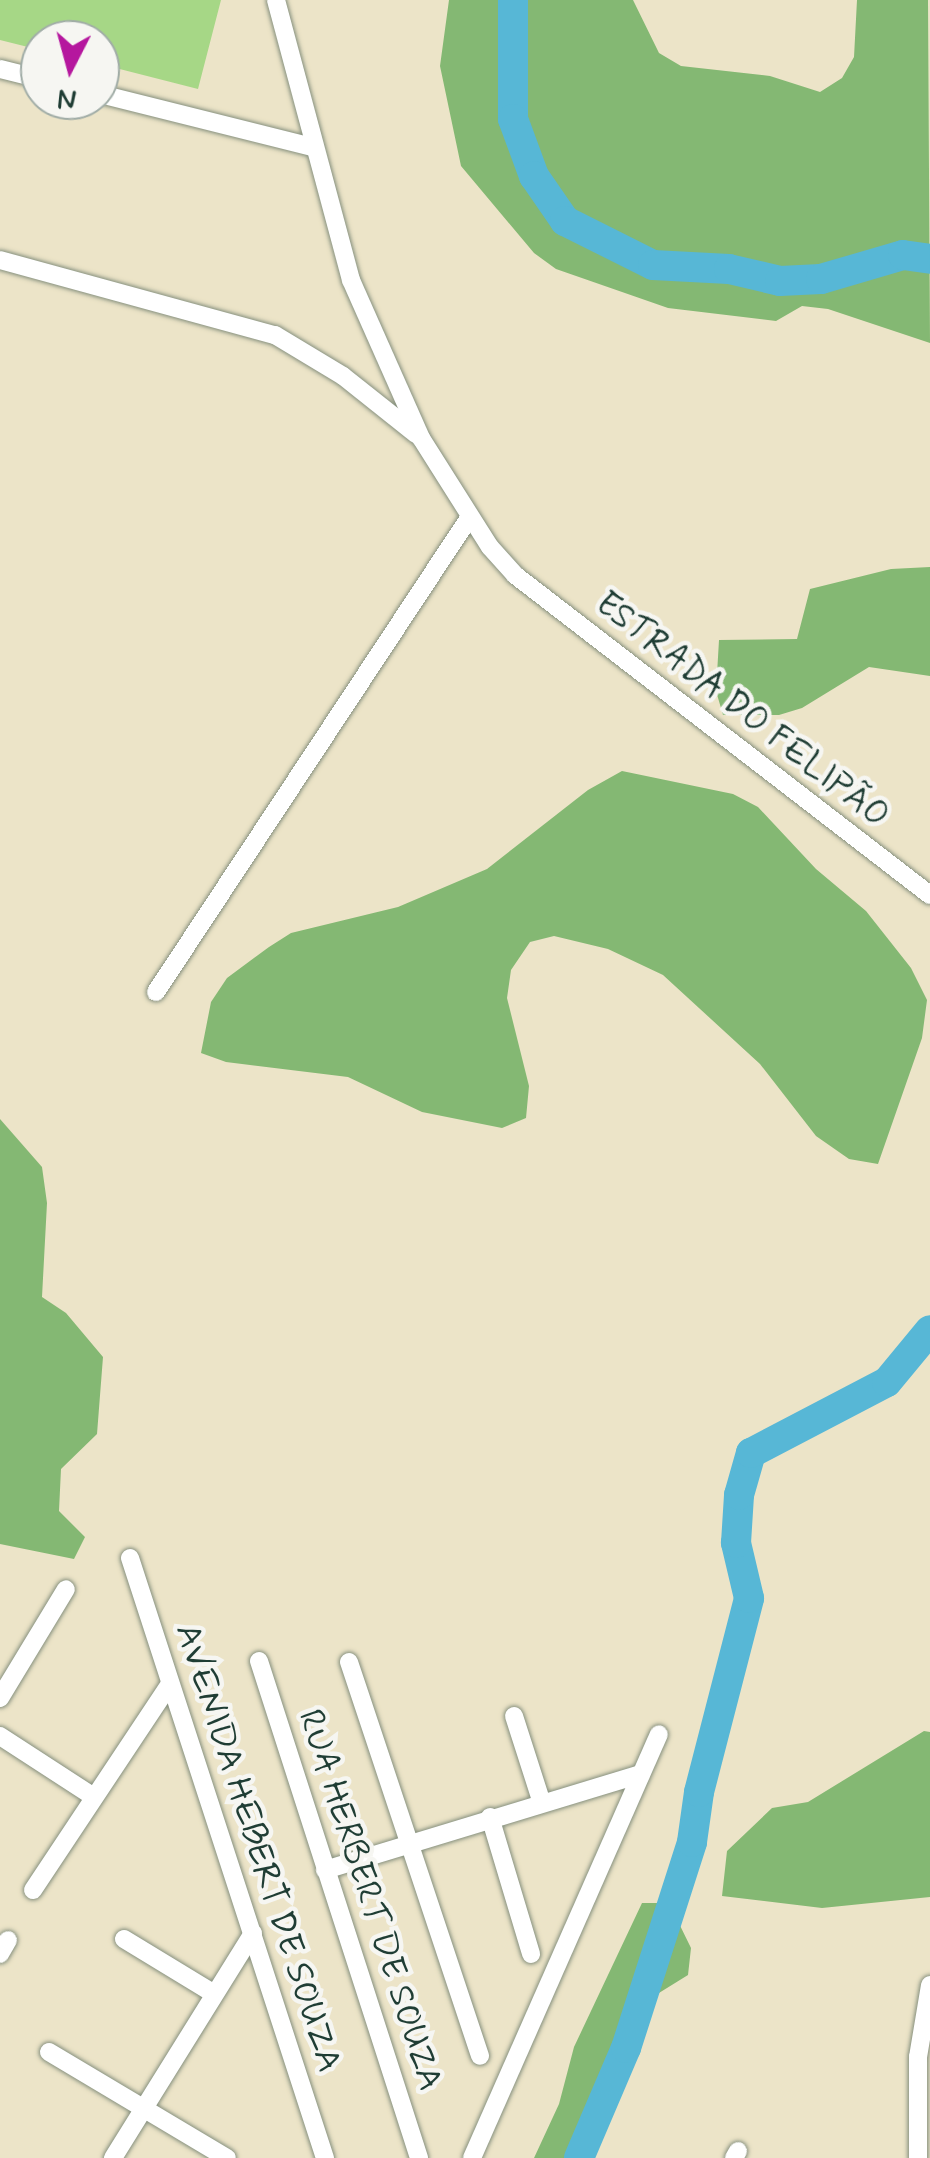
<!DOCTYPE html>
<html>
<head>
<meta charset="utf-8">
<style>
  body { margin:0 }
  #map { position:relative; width:930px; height:2158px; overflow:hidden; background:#ece4c8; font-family:Mynerve,sans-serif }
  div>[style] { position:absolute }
  .green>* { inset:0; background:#a6d786 }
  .forest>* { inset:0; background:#84b873 }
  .river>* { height:30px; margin:-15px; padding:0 15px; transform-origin:15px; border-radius:15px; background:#57b7d6 }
  .roads { filter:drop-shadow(0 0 2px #86907e) drop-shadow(0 0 2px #86907e) }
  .minor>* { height:18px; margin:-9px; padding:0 9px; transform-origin:9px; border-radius:9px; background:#fff }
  span { translate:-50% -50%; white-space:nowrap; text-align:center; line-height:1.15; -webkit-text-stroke:9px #f6f6f2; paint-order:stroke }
  .street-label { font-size:35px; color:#1f3d34 }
  .north { position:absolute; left:20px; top:20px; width:100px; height:100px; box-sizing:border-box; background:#f6f6f2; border:2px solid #a0aca6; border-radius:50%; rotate:186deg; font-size:28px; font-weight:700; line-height:40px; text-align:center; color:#1f3d34 }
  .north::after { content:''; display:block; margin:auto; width:35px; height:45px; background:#b5179e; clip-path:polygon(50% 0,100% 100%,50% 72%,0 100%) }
</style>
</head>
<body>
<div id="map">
  <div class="green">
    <i style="clip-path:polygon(0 0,221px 0,198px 89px,100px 64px,100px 40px,40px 40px,40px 50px,0 40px)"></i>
  </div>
  <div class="forest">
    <i style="clip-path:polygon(449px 0,633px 0,659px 53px,681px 66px,770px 76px,820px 92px,842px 78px,854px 57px,857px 0,928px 0,930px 343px,828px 309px,802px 306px,776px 321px,668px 308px,556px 269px,534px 253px,461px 166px,440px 66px)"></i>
    <i style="clip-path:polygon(930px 567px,930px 676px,869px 667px,802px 708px,779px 715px,723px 715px,716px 691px,719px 640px,797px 639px,810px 589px,891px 569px)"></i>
    <i style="clip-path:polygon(622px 771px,733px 794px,758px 807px,816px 869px,866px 911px,911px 968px,927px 1000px,922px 1038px,878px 1164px,849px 1159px,816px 1136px,760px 1064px,663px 975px,608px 949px,554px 936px,530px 942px,511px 970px,507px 998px,529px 1086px,526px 1118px,502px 1128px,422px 1112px,348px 1077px,226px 1062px,201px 1053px,211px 1002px,227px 978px,269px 947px,291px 933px,398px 907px,487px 869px,588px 790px)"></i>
    <i style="clip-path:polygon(0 1119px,42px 1167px,47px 1203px,42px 1297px,66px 1313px,103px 1357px,97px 1434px,61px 1469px,59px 1511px,85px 1537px,74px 1559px,0 1544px)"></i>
    <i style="clip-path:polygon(924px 1731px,930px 1732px,930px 1897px,822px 1908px,722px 1896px,727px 1851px,772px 1808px,808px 1802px)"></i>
    <i style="clip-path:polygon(642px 1903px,669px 1903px,691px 1948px,688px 1975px,646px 2001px,618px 2072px,585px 2115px,576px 2158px,534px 2158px,559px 2104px,574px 2047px)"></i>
  </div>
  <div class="river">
    <i style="left:513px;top:0;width:119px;rotate:90deg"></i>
    <i style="left:513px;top:119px;width:61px;rotate:69.8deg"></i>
    <i style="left:534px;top:176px;width:55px;rotate:55.4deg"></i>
    <i style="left:565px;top:221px;width:98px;rotate:26.6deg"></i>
    <i style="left:653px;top:265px;width:76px;rotate:3deg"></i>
    <i style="left:729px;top:269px;width:52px;rotate:13.2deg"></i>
    <i style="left:780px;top:281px;width:41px;rotate:-2.8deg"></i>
    <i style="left:821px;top:279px;width:85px;rotate:-16.3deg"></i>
    <i style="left:903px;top:255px;width:27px;rotate:8deg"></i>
    <i style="left:579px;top:2158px;width:120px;rotate:-66.9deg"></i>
    <i style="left:626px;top:2048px;width:216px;rotate:-72.2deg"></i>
    <i style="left:692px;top:1842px;width:50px;rotate:-82deg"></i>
    <i style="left:699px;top:1792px;width:200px;rotate:-75.5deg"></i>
    <i style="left:749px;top:1598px;width:57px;rotate:-103.3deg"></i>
    <i style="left:736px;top:1543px;width:48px;rotate:-86.4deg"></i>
    <i style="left:739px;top:1495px;width:44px;rotate:-74.1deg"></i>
    <i style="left:751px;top:1453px;width:153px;rotate:-27.6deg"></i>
    <i style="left:887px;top:1382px;width:67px;rotate:-50.4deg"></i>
  </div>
  <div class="roads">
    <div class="minor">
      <i style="left:276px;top:0;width:290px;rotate:75deg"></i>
      <i style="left:351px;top:280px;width:173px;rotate:66.1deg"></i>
      <i style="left:421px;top:438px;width:129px;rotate:57.7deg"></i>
      <i style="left:490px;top:547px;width:38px;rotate:48deg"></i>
      <i style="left:515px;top:575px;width:524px;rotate:37.64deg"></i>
      <i style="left:0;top:69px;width:41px;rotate:14deg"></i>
      <i style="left:100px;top:94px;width:219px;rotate:14deg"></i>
      <i style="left:0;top:260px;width:285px;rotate:15.3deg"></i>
      <i style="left:275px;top:335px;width:79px;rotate:31.1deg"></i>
      <i style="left:343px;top:376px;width:93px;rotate:38.5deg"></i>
      <i style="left:156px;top:992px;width:568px;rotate:-56.56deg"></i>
      <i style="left:130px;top:1558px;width:631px;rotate:72deg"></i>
      <i style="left:259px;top:1661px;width:522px;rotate:72.15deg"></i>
      <i style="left:349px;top:1662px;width:415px;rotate:71.6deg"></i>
      <i style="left:0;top:1698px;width:127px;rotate:-58.8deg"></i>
      <i style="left:514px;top:1716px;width:91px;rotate:72.2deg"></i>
      <i style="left:0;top:1736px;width:112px;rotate:33deg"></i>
      <i style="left:490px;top:1817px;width:143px;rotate:73.3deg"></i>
      <i style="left:325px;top:1870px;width:330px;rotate:-16.9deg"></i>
      <i style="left:33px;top:1890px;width:247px;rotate:-56.4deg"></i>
      <i style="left:124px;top:1939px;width:102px;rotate:31.3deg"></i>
      <i style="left:0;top:1954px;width:16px;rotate:-60deg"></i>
      <i style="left:49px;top:2052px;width:207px;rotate:30.8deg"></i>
      <i style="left:113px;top:2158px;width:265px;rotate:-58.1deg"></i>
      <i style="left:472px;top:2158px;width:463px;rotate:-66.2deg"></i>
      <i style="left:734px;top:2158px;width:8px;rotate:-60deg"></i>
      <i style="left:918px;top:2158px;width:101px;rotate:-90deg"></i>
      <i style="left:918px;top:2057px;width:73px;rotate:-80.5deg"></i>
    </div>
  </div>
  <div class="street-label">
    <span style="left:742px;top:710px;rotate:38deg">ESTRADA DO FELIPÃO</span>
    <span style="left:258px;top:1848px;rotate:72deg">AVENIDA HEBERT DE SOUZA</span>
    <span style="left:370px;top:1900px;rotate:72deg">RUA HERBERT DE SOUZA</span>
  </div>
  <div class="north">N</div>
</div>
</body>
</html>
